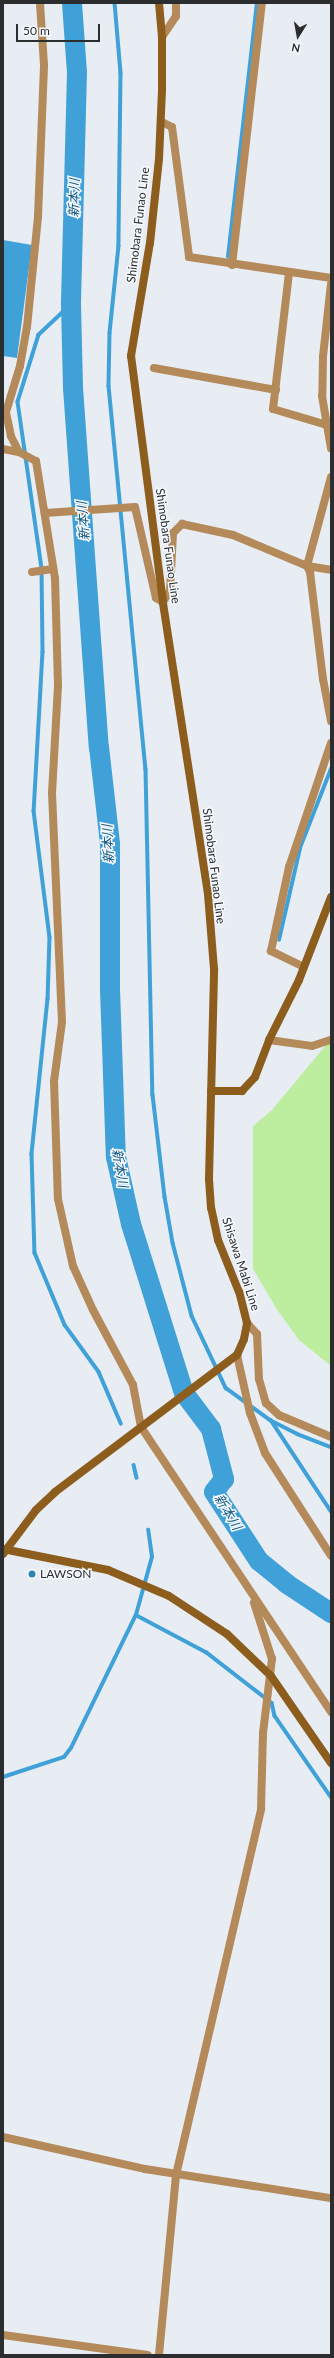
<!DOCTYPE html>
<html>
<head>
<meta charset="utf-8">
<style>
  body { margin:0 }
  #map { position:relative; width:334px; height:2358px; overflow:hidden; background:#e7edf3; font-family:Lato,"Noto Sans JP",sans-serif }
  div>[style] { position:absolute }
  .green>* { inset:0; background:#bded9e }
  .water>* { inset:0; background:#40a1d9 }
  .stream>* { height:3.5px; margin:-1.75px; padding:0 1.75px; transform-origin:1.75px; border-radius:1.75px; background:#40a1d9 }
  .river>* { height:20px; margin:-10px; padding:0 10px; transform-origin:10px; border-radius:10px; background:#40a1d9 }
  .street>* { height:8px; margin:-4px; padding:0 4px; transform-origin:4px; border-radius:4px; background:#b48a5a }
  .secondary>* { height:8px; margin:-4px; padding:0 4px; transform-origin:4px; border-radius:4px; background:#8c5d1d }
  .dots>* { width:11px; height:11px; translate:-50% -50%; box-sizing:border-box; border:2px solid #f6faff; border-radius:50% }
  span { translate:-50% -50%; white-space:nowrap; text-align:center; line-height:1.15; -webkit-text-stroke:3px #f6faff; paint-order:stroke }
  .street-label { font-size:12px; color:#2b2d2f }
  .poi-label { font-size:12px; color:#2b2d2f }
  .left { translate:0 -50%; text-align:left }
  .water-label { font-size:13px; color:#0f587e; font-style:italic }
  .frame { position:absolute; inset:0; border:4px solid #2b2d2f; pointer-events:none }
  .north { position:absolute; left:278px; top:16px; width:40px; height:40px; -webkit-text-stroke:3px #f6faff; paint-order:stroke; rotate:191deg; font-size:11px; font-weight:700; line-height:16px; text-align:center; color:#2b2d2f }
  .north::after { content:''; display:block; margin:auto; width:14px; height:18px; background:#2b2d2f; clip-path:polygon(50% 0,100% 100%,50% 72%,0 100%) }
  .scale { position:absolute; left:16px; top:24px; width:84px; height:18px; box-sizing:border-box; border:2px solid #2b2d2f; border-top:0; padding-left:5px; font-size:12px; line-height:14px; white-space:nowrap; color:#2b2d2f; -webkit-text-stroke:3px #f6faff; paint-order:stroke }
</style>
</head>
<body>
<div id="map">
  <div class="green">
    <i style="clip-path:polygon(331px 1039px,331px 1366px,299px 1340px,278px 1311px,253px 1269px,253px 1126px,272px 1110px)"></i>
  </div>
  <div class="water">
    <i style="clip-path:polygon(3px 240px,32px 245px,17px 358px,3px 356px)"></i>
  </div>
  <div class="stream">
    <i style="left:115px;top:3px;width:70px;rotate:85.1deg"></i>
    <i style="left:121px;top:73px;width:173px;rotate:90.7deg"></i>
    <i style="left:119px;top:246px;width:87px;rotate:95.9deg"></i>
    <i style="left:110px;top:333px;width:53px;rotate:91.1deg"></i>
    <i style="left:109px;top:386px;width:385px;rotate:84.5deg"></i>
    <i style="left:146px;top:769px;width:326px;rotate:88.8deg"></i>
    <i style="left:153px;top:1095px;width:103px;rotate:83.3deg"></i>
    <i style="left:165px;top:1197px;width:47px;rotate:80.1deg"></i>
    <i style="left:173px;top:1243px;width:75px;rotate:75.4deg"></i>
    <i style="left:192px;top:1316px;width:80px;rotate:64.7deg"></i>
    <i style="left:226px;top:1388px;width:54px;rotate:36deg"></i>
    <i style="left:270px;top:1420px;width:30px;rotate:27deg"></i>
    <i style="left:297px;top:1434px;width:36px;rotate:21deg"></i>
    <i style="left:228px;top:257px;width:256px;rotate:-83.5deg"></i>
    <i style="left:71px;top:305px;width:44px;rotate:136.8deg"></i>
    <i style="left:39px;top:335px;width:70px;rotate:107.4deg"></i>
    <i style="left:18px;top:402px;width:169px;rotate:81.8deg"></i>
    <i style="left:42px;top:569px;width:83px;rotate:89.3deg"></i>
    <i style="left:43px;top:652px;width:159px;rotate:93.2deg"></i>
    <i style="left:34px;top:811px;width:127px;rotate:82.8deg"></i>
    <i style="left:50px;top:937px;width:62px;rotate:91.8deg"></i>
    <i style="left:48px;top:999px;width:156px;rotate:95.9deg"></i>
    <i style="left:32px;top:1154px;width:99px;rotate:88.3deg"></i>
    <i style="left:35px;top:1253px;width:78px;rotate:67.4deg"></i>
    <i style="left:65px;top:1325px;width:58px;rotate:54.1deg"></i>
    <i style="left:99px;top:1372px;width:56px;rotate:66.7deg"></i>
    <i style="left:279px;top:940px;width:94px;rotate:-77.1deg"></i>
    <i style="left:300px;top:848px;width:85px;rotate:-68.6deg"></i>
    <i style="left:271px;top:1420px;width:109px;rotate:56.6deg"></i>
    <i style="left:134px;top:1465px;width:13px;rotate:77deg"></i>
    <i style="left:136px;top:1615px;width:79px;rotate:27.9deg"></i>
    <i style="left:206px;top:1652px;width:83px;rotate:37.7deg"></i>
    <i style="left:272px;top:1703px;width:13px;rotate:77deg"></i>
    <i style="left:275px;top:1716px;width:98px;rotate:55.3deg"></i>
    <i style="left:3px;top:1777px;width:64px;rotate:-18.2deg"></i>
    <i style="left:64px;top:1757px;width:11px;rotate:-52deg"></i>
    <i style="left:71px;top:1748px;width:148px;rotate:-64deg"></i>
    <i style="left:136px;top:1615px;width:60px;rotate:-74.6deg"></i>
    <i style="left:152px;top:1557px;width:27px;rotate:-98deg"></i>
  </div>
  <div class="river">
    <i style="left:72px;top:3px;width:69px;rotate:85.9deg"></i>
    <i style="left:77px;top:72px;width:233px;rotate:91.5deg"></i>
    <i style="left:71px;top:305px;width:83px;rotate:88.6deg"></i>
    <i style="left:73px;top:388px;width:360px;rotate:85.9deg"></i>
    <i style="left:99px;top:747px;width:98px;rotate:83.5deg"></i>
    <i style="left:110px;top:844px;width:145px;rotate:90deg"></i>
    <i style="left:110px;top:989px;width:168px;rotate:88deg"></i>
    <i style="left:116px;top:1157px;width:69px;rotate:77.4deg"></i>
    <i style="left:131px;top:1224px;width:177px;rotate:72.6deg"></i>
    <i style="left:184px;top:1393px;width:45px;rotate:53.1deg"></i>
    <i style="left:211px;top:1429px;width:52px;rotate:75.4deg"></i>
    <i style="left:224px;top:1479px;width:16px;rotate:128deg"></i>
    <i style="left:214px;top:1492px;width:82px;rotate:56.9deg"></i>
    <i style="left:259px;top:1561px;width:36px;rotate:39deg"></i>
    <i style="left:287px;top:1584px;width:53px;rotate:33.4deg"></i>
  </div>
  <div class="street">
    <i style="left:162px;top:37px;width:25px;rotate:-56deg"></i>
    <i style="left:176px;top:16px;width:13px;rotate:-90deg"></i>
    <i style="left:162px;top:122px;width:11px;rotate:27deg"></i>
    <i style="left:172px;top:127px;width:131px;rotate:82.5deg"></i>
    <i style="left:189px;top:257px;width:144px;rotate:8.4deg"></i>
    <i style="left:232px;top:265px;width:264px;rotate:-83.5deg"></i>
    <i style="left:289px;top:273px;width:137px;rotate:96.7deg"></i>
    <i style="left:273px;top:409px;width:56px;rotate:16.5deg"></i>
    <i style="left:331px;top:284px;width:73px;rotate:96.3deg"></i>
    <i style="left:323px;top:357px;width:39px;rotate:91deg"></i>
    <i style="left:322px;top:396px;width:53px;rotate:80.2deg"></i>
    <i style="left:154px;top:368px;width:124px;rotate:10.2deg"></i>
    <i style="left:3px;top:449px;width:16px;rotate:11deg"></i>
    <i style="left:19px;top:452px;width:19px;rotate:28deg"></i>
    <i style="left:36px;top:461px;width:119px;rotate:80.8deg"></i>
    <i style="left:55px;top:578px;width:108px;rotate:88.4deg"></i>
    <i style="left:58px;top:686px;width:107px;rotate:93.2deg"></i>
    <i style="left:52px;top:793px;width:229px;rotate:87.5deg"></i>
    <i style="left:62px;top:1022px;width:60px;rotate:97.7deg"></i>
    <i style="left:54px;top:1081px;width:118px;rotate:88.1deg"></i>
    <i style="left:58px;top:1199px;width:69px;rotate:77.4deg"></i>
    <i style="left:73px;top:1266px;width:48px;rotate:65.6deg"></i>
    <i style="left:93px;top:1310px;width:85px;rotate:61.9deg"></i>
    <i style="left:133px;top:1385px;width:43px;rotate:79.2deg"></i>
    <i style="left:141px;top:1427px;width:343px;rotate:56.3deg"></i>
    <i style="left:19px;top:452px;width:18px;rotate:-117deg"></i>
    <i style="left:11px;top:436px;width:25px;rotate:-102deg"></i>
    <i style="left:6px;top:412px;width:48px;rotate:-73.1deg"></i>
    <i style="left:20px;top:366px;width:40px;rotate:-80deg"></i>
    <i style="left:27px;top:327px;width:112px;rotate:-84.3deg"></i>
    <i style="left:38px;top:216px;width:151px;rotate:-87.7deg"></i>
    <i style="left:44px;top:65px;width:62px;rotate:-93.7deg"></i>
    <i style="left:331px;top:477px;width:92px;rotate:105.1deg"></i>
    <i style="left:307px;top:566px;width:7px;rotate:63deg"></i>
    <i style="left:310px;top:572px;width:108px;rotate:83.1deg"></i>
    <i style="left:323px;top:679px;width:43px;rotate:79.2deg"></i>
    <i style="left:45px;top:513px;width:90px;rotate:-3.8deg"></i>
    <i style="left:135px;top:507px;width:93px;rotate:77deg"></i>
    <i style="left:156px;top:598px;width:8px;rotate:30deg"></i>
    <i style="left:163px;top:602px;width:13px;rotate:-58deg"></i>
    <i style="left:170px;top:591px;width:58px;rotate:-87deg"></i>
    <i style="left:173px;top:533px;width:13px;rotate:-45deg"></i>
    <i style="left:182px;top:524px;width:52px;rotate:12.2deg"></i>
    <i style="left:233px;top:535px;width:80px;rotate:22.7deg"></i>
    <i style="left:307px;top:566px;width:24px;rotate:9deg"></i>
    <i style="left:32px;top:572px;width:21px;rotate:-8deg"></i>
    <i style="left:304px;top:967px;width:37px;rotate:-154deg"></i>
    <i style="left:271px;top:951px;width:86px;rotate:-77.9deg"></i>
    <i style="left:289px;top:867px;width:131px;rotate:-71.3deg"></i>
    <i style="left:269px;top:1040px;width:43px;rotate:7.9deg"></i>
    <i style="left:312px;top:1046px;width:20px;rotate:-18deg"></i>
    <i style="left:247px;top:1323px;width:15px;rotate:48deg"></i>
    <i style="left:257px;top:1334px;width:45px;rotate:87.5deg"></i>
    <i style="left:259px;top:1379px;width:25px;rotate:74deg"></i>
    <i style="left:266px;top:1403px;width:18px;rotate:43deg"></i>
    <i style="left:279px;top:1415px;width:56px;rotate:22.9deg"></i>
    <i style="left:237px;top:1355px;width:59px;rotate:77.4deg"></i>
    <i style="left:250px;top:1413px;width:43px;rotate:69.4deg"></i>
    <i style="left:265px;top:1453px;width:122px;rotate:57.3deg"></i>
    <i style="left:3px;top:2137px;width:146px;rotate:12.7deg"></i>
    <i style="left:145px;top:2169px;width:188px;rotate:8.9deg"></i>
    <i style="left:3px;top:2335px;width:146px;rotate:7.9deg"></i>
    <i style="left:159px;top:2355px;width:181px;rotate:-84.6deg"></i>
    <i style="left:176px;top:2175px;width:376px;rotate:-76.9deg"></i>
    <i style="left:261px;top:1809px;width:76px;rotate:-88.5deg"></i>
    <i style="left:263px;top:1733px;width:75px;rotate:-83.1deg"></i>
    <i style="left:272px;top:1659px;width:59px;rotate:-107.8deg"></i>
  </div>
  <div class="secondary">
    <i style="left:211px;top:1091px;width:31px"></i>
    <i style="left:242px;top:1091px;width:19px;rotate:-47deg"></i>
    <i style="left:255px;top:1077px;width:40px;rotate:-69deg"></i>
    <i style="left:269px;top:1040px;width:67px;rotate:-63.4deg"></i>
    <i style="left:299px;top:980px;width:89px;rotate:-68.9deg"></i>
    <i style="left:3px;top:1549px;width:107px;rotate:11.3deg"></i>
    <i style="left:108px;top:1570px;width:66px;rotate:23.1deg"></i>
    <i style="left:169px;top:1596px;width:69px;rotate:33.2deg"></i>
    <i style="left:227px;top:1634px;width:61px;rotate:43.7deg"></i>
    <i style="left:271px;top:1676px;width:106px;rotate:55.4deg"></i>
    <i style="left:3px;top:1554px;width:55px;rotate:-53.1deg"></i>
    <i style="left:36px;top:1510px;width:26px;rotate:-43deg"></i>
    <i style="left:55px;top:1492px;width:228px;rotate:-37deg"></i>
    <i style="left:237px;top:1355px;width:17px;rotate:-66deg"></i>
    <i style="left:244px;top:1339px;width:16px;rotate:-79deg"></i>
    <i style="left:247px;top:1323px;width:32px;rotate:-104deg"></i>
    <i style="left:239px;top:1292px;width:56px;rotate:-112deg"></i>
    <i style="left:218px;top:1240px;width:33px;rotate:-102deg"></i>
    <i style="left:211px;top:1208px;width:29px;rotate:-94deg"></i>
    <i style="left:209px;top:1179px;width:210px;rotate:-88.6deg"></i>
    <i style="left:214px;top:969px;width:75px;rotate:-94.6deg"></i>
    <i style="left:208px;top:894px;width:295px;rotate:-98.8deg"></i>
    <i style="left:163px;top:602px;width:248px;rotate:-97.4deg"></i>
    <i style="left:131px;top:356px;width:115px;rotate:-80.5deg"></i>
    <i style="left:150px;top:243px;width:84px;rotate:-83.9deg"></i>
    <i style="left:159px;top:159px;width:70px;rotate:-87.5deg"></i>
    <i style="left:162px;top:89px;width:52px;rotate:-90deg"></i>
    <i style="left:162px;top:37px;width:34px;rotate:-95deg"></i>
  </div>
  <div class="dots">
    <i style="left:32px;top:1574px;background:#3084b4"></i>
  </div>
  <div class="street-label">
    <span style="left:138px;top:225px;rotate:-83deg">Shimobara Funao Line</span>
    <span style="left:168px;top:546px;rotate:82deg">Shimobara Funao Line</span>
    <span style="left:214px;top:866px;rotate:83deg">Shimobara Funao Line</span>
    <span style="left:241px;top:1264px;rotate:72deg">Shisawa Mabi Line</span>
  </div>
  <div class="poi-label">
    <span class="left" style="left:40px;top:1574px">LAWSON</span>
  </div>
  <div class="water-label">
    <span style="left:74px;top:198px;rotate:-89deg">新本川</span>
    <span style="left:83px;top:521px;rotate:-94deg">新本川</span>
    <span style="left:108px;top:844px;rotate:-93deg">新本川</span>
    <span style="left:120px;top:1168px;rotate:80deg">新本川</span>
    <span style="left:228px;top:1512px;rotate:59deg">新本川</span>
  </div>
  <div class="frame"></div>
  <div class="north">N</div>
  <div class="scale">50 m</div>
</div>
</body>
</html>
